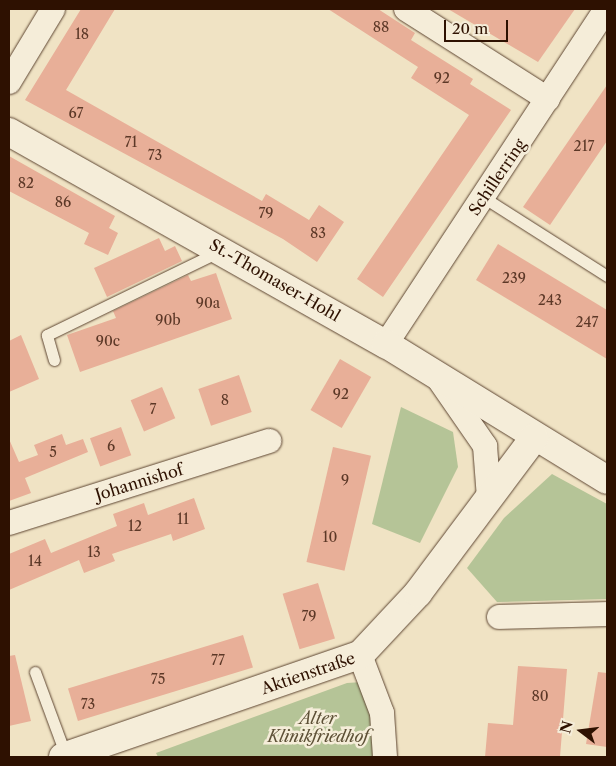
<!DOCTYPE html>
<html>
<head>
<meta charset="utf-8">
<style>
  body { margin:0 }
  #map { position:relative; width:616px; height:766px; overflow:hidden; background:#f0e3c4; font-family:"Libre Caslon Text",serif }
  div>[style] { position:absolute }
  .green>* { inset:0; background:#b5c497 }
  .building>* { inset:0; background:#e8af98; transform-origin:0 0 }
  .roads { filter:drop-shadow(0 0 1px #5e4632) drop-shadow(0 0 1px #5e4632) }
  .service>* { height:11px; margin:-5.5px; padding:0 5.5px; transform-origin:5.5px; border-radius:5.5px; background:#f5edd9 }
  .minor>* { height:24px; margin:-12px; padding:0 12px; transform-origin:12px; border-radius:12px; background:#f5edd9 }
  .tertiary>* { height:28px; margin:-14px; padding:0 14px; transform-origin:14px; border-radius:14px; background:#f5edd9 }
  span { translate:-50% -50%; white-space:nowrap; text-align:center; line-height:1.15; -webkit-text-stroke:5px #f5edd9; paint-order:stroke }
  .number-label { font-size:14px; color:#5c3827 }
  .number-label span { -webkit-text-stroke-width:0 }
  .street-label { font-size:16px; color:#2e1101 }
  .park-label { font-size:16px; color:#5d5036; font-style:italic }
  .frame { position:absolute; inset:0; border:10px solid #2e1101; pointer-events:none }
  .north { position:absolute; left:556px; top:706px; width:50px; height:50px; -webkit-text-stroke:4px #f5edd9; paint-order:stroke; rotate:285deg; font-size:14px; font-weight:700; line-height:20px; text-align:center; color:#2e1101 }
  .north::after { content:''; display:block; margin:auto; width:18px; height:22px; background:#2e1101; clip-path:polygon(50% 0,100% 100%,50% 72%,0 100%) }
  .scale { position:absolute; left:444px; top:20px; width:64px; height:22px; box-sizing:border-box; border:2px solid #2e1101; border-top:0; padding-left:6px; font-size:15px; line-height:18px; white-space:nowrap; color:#2e1101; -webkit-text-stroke:4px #f5edd9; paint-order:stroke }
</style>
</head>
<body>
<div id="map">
  <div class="green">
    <i style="clip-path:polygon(401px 407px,453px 432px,458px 467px,420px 543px,372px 524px)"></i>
    <i style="clip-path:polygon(552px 474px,607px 504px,607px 599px,497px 602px,467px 568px,504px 518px)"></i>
    <i style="clip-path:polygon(362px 682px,375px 715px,378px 757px,158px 757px,156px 753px,347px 683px)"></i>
  </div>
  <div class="building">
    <i style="clip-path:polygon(81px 9px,115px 9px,66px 90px,262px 201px,266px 194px,309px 220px,319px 205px,344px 222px,317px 262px,283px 239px,25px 100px)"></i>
    <i style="clip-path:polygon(328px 9px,378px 9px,415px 33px,411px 40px,473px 79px,470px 84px,511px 110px,383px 297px,357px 279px,469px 115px,411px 78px,418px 67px)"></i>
    <i style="clip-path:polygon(448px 9px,575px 9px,538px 62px)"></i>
    <i style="clip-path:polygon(607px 85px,607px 141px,550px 225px,523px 207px)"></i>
    <i style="clip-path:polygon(9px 156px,115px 216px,109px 228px,118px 233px,108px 255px,84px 244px,89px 233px,9px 191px)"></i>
    <i style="clip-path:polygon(159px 238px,165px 251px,175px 246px,182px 261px,107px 297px,94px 268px)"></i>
    <i style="clip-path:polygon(498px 244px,607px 310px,607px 359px,476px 280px)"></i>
    <i style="clip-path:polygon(216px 273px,232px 319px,80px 372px,67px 335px,116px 318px,113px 311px,188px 275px,191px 281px)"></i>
    <i style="clip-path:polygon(21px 335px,39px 379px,9px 392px,9px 341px)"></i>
    <i style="left:340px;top:359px;width:36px;height:59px;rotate:30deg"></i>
    <i style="left:239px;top:375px;width:39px;height:43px;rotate:71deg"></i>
    <i style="left:162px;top:387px;width:34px;height:34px;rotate:67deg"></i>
    <i style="left:121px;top:427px;width:30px;height:33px;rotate:70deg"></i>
    <i style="clip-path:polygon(62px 434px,66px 445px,83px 439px,88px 452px,25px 478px,31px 493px,9px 501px,9px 439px,19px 462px,38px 455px,34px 445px)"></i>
    <i style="left:333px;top:447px;width:39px;height:118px;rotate:13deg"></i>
    <i style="clip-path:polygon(194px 498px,205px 529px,173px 541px,171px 534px,112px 554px,115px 561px,84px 573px,79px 560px,9px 590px,9px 554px,45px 539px,51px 553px,117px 526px,113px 514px,144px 503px,148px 515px)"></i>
    <i style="left:318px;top:583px;width:58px;height:37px;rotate:73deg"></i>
    <i style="left:243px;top:635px;width:34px;height:183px;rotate:73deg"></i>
    <i style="clip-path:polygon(15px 655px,31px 721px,9px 726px,9px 656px)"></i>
    <i style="clip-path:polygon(518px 666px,567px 669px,560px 757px,485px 757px,488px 723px,513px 725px)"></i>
    <i style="clip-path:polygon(598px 672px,607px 673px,607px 747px,586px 744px)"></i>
  </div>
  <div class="roads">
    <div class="service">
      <i style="left:483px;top:197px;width:147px;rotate:32.5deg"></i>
      <i style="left:54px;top:360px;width:26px;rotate:-106deg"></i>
      <i style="left:47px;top:335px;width:190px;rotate:-25.9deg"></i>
      <i style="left:35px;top:672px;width:90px;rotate:69.7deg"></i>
    </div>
    <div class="minor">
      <i style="left:406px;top:9px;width:168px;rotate:32.4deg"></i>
      <i style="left:9px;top:82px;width:85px;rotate:-58.9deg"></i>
      <i style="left:386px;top:344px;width:401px;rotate:-56.7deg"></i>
      <i style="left:438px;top:378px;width:83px;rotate:55.3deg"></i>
      <i style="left:485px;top:446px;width:52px;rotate:85.6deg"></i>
      <i style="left:9px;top:523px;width:273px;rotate:-17.5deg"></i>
      <i style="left:499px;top:617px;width:108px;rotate:-1.6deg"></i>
      <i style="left:360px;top:655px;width:62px;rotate:69.2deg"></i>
      <i style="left:382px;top:713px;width:44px;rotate:86.1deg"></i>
    </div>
    <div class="tertiary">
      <i style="left:9px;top:132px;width:433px;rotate:29.4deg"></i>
      <i style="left:386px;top:344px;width:259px;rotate:31.6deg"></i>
      <i style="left:63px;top:757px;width:314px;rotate:-19deg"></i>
      <i style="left:360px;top:655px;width:85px;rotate:-46.9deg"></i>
      <i style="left:418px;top:593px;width:194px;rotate:-53.2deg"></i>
    </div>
  </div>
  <div class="number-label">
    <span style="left:381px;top:27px">88</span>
    <span style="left:82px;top:34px">18</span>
    <span style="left:442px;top:78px">92</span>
    <span style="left:76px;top:113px">67</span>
    <span style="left:131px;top:142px">71</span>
    <span style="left:584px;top:146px">217</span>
    <span style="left:155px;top:155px">73</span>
    <span style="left:26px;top:183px">82</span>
    <span style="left:63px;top:202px">86</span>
    <span style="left:266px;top:213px">79</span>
    <span style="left:318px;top:233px">83</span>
    <span style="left:514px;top:278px">239</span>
    <span style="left:550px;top:300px">243</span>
    <span style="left:208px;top:303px">90a</span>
    <span style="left:168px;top:320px">90b</span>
    <span style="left:587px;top:322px">247</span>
    <span style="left:108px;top:341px">90c</span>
    <span style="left:341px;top:394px">92</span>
    <span style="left:225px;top:400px">8</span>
    <span style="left:153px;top:409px">7</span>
    <span style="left:111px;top:446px">6</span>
    <span style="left:53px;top:452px">5</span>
    <span style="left:345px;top:480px">9</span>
    <span style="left:183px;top:519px">11</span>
    <span style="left:135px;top:526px">12</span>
    <span style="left:330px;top:537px">10</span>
    <span style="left:94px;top:552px">13</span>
    <span style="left:35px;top:561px">14</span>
    <span style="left:309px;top:616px">79</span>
    <span style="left:218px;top:660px">77</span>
    <span style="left:158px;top:679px">75</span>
    <span style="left:540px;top:696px">80</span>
    <span style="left:88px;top:704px">73</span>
  </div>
  <div class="street-label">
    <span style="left:497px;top:177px;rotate:-56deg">Schillerring</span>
    <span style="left:275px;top:280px;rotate:30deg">St.-Thomaser-Hohl</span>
    <span style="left:139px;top:482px;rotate:-17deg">Johannishof</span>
    <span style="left:308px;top:673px;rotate:-19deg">Aktienstraße</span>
  </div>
  <div class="park-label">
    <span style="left:318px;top:727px">Alter<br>Klinikfriedhof</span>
  </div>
  <div class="frame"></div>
  <div class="north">N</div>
  <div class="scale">20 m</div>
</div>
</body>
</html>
